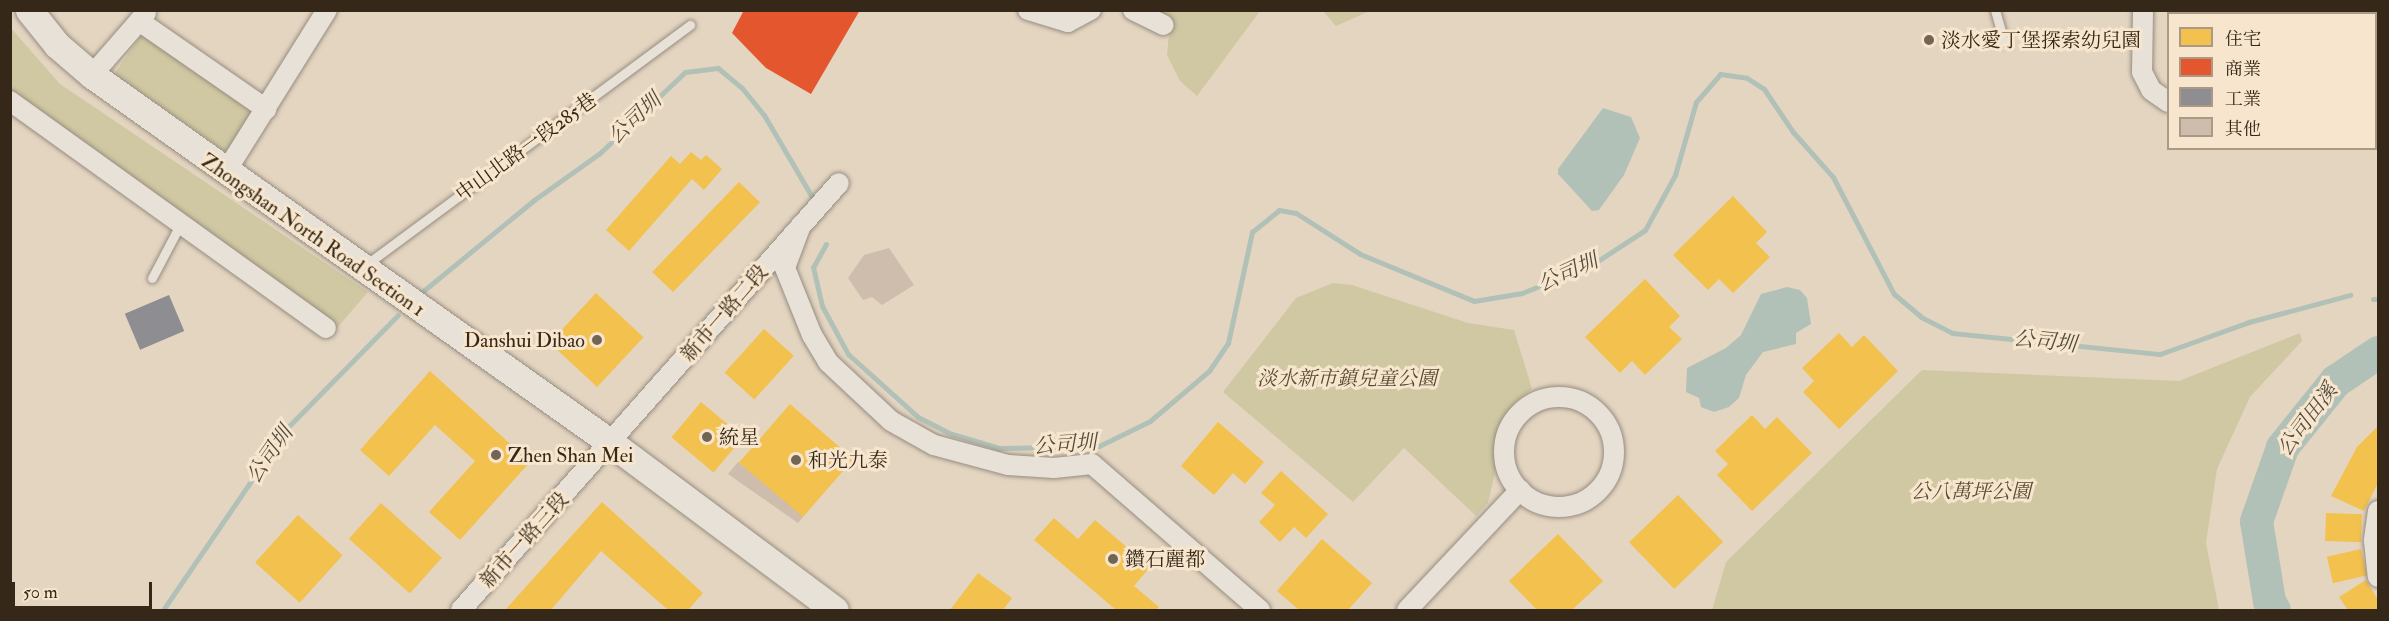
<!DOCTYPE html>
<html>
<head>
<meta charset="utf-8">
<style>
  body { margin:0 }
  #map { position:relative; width:2389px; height:621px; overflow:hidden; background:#e4d5c1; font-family:"IM FELL Double Pica","Noto Serif TC",serif }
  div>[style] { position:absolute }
  .green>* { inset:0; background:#d0c8a2; transform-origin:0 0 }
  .water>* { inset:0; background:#b2c1b7 }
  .homes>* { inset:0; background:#f2c14e; transform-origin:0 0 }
  .shops>* { inset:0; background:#e4572e }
  .industry>* { inset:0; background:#8d8d92; transform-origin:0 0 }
  .stream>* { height:5px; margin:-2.5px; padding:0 2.5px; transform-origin:2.5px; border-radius:2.5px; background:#b2c1b7 }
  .river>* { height:33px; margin:-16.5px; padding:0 16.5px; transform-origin:16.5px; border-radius:16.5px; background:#b2c1b7 }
  .building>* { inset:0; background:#cebcac }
  .roads { filter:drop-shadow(0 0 2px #978d80) drop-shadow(0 0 2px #978d80) }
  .lane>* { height:9px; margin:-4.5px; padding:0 4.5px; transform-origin:4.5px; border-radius:4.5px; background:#e8e1d7 }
  .street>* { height:20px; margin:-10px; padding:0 10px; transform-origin:10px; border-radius:10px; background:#e8e1d7 }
  .street>.ring { margin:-10px; padding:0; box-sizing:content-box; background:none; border:20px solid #e8e1d7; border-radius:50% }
  .secondary>* { height:27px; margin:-13.5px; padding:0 13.5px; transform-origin:13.5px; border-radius:13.5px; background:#e8e1d7 }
  .dots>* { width:16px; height:16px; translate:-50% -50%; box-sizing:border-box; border:3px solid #f7e6cd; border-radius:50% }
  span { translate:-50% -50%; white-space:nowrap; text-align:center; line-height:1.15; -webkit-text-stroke:6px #f7e6cd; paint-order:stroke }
  .poi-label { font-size:20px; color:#362818 }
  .left { translate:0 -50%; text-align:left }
  .right { translate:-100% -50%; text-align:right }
  .street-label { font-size:20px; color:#362818 }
  .park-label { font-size:20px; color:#584d34; font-style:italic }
  .water-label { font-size:21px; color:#504c3f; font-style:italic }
  .frame { position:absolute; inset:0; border:12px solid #362818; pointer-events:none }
  .legend { position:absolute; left:2167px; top:12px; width:210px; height:138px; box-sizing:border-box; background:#f7e6cd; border:2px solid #aa9a85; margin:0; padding:8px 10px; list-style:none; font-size:18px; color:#362818 }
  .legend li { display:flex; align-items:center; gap:12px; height:30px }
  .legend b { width:30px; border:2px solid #aa9a85 }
  .scale { position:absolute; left:12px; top:582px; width:140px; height:27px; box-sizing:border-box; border:3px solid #362818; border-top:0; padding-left:8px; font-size:18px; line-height:21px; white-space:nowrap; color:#362818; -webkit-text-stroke:4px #f7e6cd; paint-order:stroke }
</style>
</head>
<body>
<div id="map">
  <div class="green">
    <i style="clip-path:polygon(1146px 11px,1260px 11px,1197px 96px,1180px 81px,1167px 55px,1170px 23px)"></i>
    <i style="clip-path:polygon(1323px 11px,1370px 11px,1336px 26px)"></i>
    <i style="clip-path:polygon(10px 27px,60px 84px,368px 292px,337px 328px,23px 107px,11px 91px)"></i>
    <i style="left:143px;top:33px;width:136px;height:50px;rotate:35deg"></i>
    <i style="clip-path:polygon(1333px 283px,1352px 285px,1468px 323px,1514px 330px,1532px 389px,1515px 402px,1498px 426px,1495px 472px,1488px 503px,1476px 516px,1404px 448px,1353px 502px,1223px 392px,1296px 298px)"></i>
    <i style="clip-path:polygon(2300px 333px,2302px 341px,2250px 397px,2217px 469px,2206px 543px,2219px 610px,1712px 610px,1726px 562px,1922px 370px,2179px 381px)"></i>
  </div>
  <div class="water">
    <i style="clip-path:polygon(1603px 108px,1631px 117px,1640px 138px,1624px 175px,1599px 210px,1592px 211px,1558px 174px,1558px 169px)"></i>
    <i style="clip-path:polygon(1787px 287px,1800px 290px,1807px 298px,1811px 324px,1796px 333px,1796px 344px,1763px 352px,1746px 375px,1739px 398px,1729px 407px,1714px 412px,1701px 407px,1699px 398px,1686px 392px,1687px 368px,1726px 348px,1741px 335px,1761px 294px)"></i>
  </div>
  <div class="homes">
    <i style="clip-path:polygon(691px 152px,701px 160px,706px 155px,722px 169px,704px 190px,692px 179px,629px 251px,606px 230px,671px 156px,680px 164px)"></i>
    <i style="left:739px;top:182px;width:29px;height:125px;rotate:44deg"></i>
    <i style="clip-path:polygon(1733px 196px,1767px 232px,1756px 243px,1770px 257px,1733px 293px,1719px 279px,1708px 290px,1673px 255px)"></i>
    <i style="clip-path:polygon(1645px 279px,1680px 316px,1669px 327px,1682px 339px,1645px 375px,1632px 361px,1620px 373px,1585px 337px)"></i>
    <i style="left:596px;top:293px;width:65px;height:68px;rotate:43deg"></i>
    <i style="left:764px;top:329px;width:40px;height:59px;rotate:42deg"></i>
    <i style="clip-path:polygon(1839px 333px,1852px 347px,1864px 335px,1898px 371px,1839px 429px,1803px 392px,1814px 381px,1802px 368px)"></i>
    <i style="clip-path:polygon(430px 371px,530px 462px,460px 540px,429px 512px,475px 461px,435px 425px,389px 476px,360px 450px)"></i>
    <i style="left:701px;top:402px;width:55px;height:46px;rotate:40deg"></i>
    <i style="left:790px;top:404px;width:84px;height:78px;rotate:41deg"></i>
    <i style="clip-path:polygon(1752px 415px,1765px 429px,1777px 417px,1812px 453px,1752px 511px,1717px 475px,1728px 464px,1715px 451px)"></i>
    <i style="clip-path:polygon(1218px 422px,1264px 462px,1245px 484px,1233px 473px,1214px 495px,1181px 466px)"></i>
    <i style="clip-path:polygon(2378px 426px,2378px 483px,2364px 511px,2331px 496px,2357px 447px)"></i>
    <i style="clip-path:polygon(1281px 471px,1328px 514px,1306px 538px,1294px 527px,1280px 542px,1259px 522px,1275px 505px,1261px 493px)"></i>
    <i style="left:1678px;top:495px;width:65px;height:68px;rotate:46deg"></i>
    <i style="clip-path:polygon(602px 502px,703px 593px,688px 610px,668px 610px,601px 551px,551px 610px,505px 610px)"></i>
    <i style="left:381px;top:503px;width:82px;height:48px;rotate:42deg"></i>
    <i style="left:2326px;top:513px;width:36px;height:28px;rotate:2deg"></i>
    <i style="left:298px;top:515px;width:60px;height:64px;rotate:42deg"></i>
    <i style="clip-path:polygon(1054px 518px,1078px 539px,1095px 520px,1150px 567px,1134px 586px,1159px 607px,1156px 610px,1116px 610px,1034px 540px)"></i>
    <i style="clip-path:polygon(1558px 534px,1603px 581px,1572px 610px,1537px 610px,1509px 581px)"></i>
    <i style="clip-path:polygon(1322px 539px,1372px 583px,1348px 610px,1299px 610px,1277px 591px)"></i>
    <i style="left:2361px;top:549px;width:27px;height:35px;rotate:77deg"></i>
    <i style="clip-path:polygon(978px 573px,1012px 598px,1003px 610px,950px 610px)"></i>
    <i style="clip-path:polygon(2366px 580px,2378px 600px,2378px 610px,2348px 610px,2339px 597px)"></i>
  </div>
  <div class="shops">
    <i style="clip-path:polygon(744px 10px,860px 10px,811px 94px,766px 68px,732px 33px)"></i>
  </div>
  <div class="industry">
    <i style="left:169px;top:295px;width:39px;height:48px;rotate:67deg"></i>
  </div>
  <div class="stream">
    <i style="left:826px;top:244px;width:26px;rotate:119deg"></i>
    <i style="left:813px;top:267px;width:40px;rotate:77deg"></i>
    <i style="left:822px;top:306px;width:55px;rotate:61.6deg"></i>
    <i style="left:848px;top:354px;width:94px;rotate:42deg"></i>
    <i style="left:918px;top:417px;width:38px;rotate:27deg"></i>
    <i style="left:952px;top:434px;width:49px;rotate:16.6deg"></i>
    <i style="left:999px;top:448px;width:100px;rotate:-1.1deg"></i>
    <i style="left:1099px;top:446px;width:57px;rotate:-26.1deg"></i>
    <i style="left:1150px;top:421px;width:77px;rotate:-40.3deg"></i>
    <i style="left:1209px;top:371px;width:34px;rotate:-56deg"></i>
    <i style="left:1228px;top:343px;width:114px;rotate:-77.8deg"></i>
    <i style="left:1252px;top:232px;width:35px;rotate:-39deg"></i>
    <i style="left:1279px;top:210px;width:17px;rotate:10deg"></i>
    <i style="left:1296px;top:213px;width:76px;rotate:32.6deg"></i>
    <i style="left:1360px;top:254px;width:123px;rotate:22.4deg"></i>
    <i style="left:1474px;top:301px;width:49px;rotate:-9.5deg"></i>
    <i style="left:1522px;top:293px;width:73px;rotate:-21.7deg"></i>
    <i style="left:1590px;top:266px;width:66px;rotate:-33.2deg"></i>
    <i style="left:1645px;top:230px;width:63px;rotate:-61.4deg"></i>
    <i style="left:1675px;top:175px;width:76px;rotate:-74deg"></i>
    <i style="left:1696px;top:102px;width:37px;rotate:-49deg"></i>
    <i style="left:1720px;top:74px;width:27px;rotate:8deg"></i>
    <i style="left:1747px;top:78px;width:20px;rotate:33deg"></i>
    <i style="left:1764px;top:89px;width:52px;rotate:56deg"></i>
    <i style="left:1793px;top:132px;width:60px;rotate:48.4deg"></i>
    <i style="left:1833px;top:177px;width:132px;rotate:62.5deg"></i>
    <i style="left:1894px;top:294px;width:35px;rotate:40deg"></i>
    <i style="left:1921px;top:317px;width:35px;rotate:27deg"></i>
    <i style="left:1952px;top:333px;width:209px;rotate:5.8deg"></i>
    <i style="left:2160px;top:354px;width:95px;rotate:-19.8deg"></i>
    <i style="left:2249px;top:322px;width:105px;rotate:-15deg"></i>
    <i style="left:422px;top:292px;width:145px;rotate:-39.4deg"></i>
    <i style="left:534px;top:200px;width:81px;rotate:-35.5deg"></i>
    <i style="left:600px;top:153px;width:117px;rotate:-43.6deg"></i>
    <i style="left:685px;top:72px;width:33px;rotate:-7deg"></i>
    <i style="left:718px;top:68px;width:31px;rotate:40deg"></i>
    <i style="left:742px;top:88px;width:35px;rotate:51deg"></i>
    <i style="left:764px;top:115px;width:101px;rotate:59.6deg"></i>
    <i style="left:2373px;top:299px;width:5px"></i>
    <i style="left:163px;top:610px;width:220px;rotate:-55.7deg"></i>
    <i style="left:287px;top:428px;width:158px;rotate:-45.5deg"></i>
  </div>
  <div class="river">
    <i style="left:2274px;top:610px;width:10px;rotate:-119deg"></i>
    <i style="left:2269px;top:601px;width:81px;rotate:-99.2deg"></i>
    <i style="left:2256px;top:521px;width:78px;rotate:-70.6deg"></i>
    <i style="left:2282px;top:447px;width:85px;rotate:-51.2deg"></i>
    <i style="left:2335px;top:381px;width:52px;rotate:-34deg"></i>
  </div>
  <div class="building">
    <i style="clip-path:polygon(889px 248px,914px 285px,882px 305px,872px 297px,863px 300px,848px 278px,864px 255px)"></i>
    <i style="clip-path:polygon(738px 462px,803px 517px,798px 523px,728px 474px)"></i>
  </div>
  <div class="roads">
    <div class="lane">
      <i style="left:1995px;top:10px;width:33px;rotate:74deg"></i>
      <i style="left:367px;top:264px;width:402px;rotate:-36.5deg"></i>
      <i style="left:152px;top:278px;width:60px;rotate:-62.2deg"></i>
    </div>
    <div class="street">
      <i style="left:1028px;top:10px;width:42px;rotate:16.7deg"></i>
      <i style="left:1068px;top:22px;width:26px;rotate:-28deg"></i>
      <i style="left:1133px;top:10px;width:34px;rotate:26deg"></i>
      <i style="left:2143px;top:10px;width:62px;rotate:90.9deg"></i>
      <i style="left:2142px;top:72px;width:20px;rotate:63deg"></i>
      <i style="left:2151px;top:90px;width:21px;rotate:35deg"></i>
      <i style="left:2287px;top:14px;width:4px;rotate:-76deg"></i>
      <i style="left:139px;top:21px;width:155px;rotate:34.7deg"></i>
      <i style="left:92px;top:75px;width:82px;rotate:-48.9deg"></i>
      <i style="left:10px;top:101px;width:389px;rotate:35.7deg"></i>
      <i style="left:225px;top:173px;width:192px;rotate:-58deg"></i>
      <i style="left:801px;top:225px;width:46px;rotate:110.4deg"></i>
      <i style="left:785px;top:268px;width:72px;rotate:68.1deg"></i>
      <i style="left:812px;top:335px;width:31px;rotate:59deg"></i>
      <i style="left:828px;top:362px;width:86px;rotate:43.1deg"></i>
      <i style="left:891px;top:421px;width:49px;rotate:29.2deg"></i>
      <i style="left:934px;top:445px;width:77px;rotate:15.1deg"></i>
      <i style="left:1008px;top:465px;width:46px;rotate:3.7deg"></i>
      <i style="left:1054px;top:468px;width:38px;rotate:-6deg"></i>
      <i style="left:1092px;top:464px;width:223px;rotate:41deg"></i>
      <i class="ring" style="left:1504px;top:397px;width:90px;height:90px"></i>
      <i style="left:2378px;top:511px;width:30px;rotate:98deg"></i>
      <i style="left:2374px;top:541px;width:36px;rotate:84deg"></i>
      <i style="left:461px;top:610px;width:570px;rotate:-48.48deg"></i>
      <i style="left:1407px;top:610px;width:165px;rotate:-46.7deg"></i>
    </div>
    <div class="secondary">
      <i style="left:29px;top:10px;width:45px;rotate:51.3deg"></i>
      <i style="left:57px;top:45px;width:46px;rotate:40.6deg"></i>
      <i style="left:92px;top:75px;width:636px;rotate:35.34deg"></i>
      <i style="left:611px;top:443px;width:279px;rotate:36.7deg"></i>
    </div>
  </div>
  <div class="dots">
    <i style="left:1929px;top:40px;background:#736553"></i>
    <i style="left:597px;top:340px;background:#736553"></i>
    <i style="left:707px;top:437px;background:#736553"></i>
    <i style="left:496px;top:455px;background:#736553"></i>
    <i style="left:796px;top:460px;background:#736553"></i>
    <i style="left:1113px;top:559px;background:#736553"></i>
  </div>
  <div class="poi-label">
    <span class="left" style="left:1941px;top:40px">淡水愛丁堡探索幼兒園</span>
    <span class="right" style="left:585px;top:340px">Danshui Dibao</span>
    <span class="left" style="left:719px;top:437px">統星</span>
    <span class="left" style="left:508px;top:455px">Zhen Shan Mei</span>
    <span class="left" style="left:808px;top:460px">和光九泰</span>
    <span class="left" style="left:1125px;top:559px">鑽石麗都</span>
  </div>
  <div class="street-label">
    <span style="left:526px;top:147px;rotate:-36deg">中山北路一段285巷</span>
    <span style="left:313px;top:235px;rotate:35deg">Zhongshan North Road Section 1</span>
    <span style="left:724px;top:313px;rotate:-49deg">新市一路二段</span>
    <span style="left:524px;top:540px;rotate:-48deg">新市一路三段</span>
  </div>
  <div class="park-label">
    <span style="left:1347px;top:378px">淡水新市鎮兒童公園</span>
    <span style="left:1971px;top:491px">公八萬坪公園</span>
  </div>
  <div class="water-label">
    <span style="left:635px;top:119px;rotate:-43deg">公司圳</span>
    <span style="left:1568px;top:273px;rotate:-24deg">公司圳</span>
    <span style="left:2045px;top:342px;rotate:6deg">公司圳</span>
    <span style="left:2308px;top:420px;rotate:-53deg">公司田溪</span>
    <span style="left:1065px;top:445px;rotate:-4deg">公司圳</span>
    <span style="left:270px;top:455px;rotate:-55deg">公司圳</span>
  </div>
  <div class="frame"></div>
  <ul class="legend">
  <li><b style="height:16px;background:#f2c14e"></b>住宅</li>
  <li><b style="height:16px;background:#e4572e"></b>商業</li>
  <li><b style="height:16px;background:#8d8d92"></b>工業</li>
  <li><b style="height:16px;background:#cebcac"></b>其他</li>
  </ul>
  <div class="scale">50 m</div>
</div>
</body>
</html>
